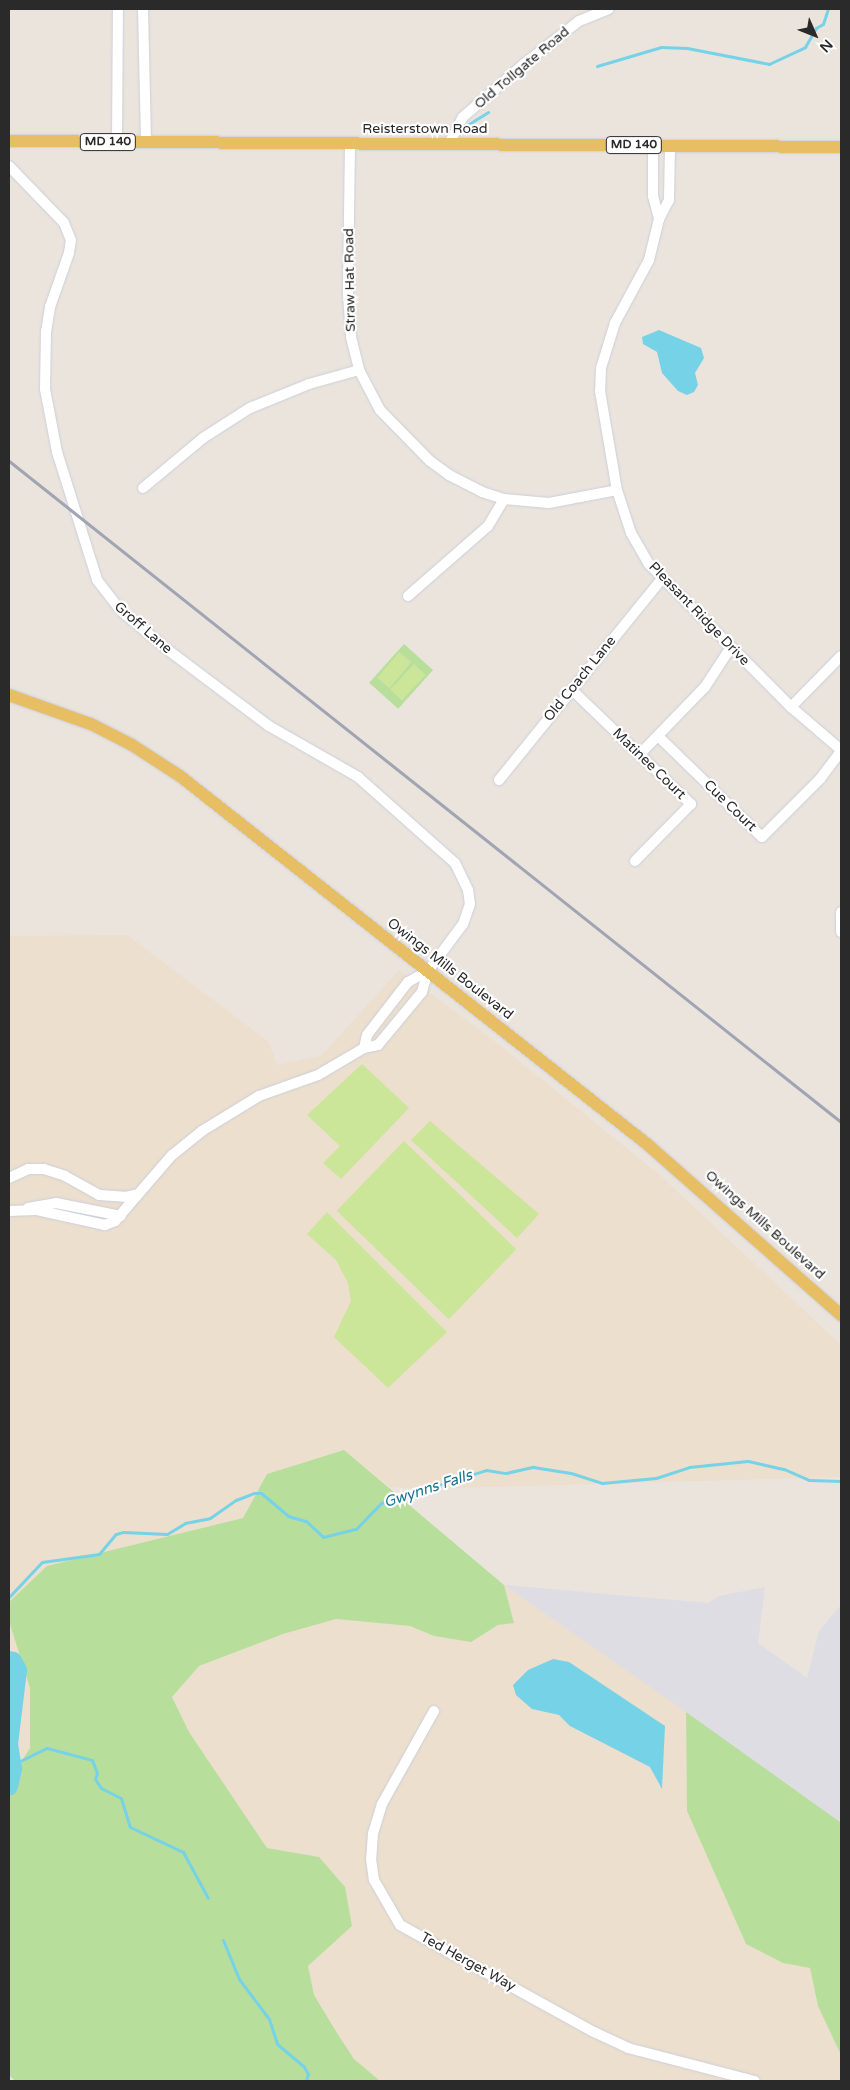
<!DOCTYPE html>
<html>
<head>
<meta charset="utf-8">
<style>
  body { margin:0 }
  #map { position:relative; width:850px; height:2090px; overflow:hidden; background:#ebe4dd; font-family:"Varela Round",sans-serif }
  div>[style] { position:absolute }
  .industrial>* { inset:0; background:#dedde4 }
  .education>* { inset:0; background:#ecdfcd }
  .green>* { inset:0; background:#b8de9c; transform-origin:0 0 }
  .pitch>* { inset:0; background:#cbe599; transform-origin:0 0 }
  .water>* { inset:0; background:#76d2e7 }
  .stream>* { height:3px; margin:-1.5px; padding:0 1.5px; transform-origin:1.5px; border-radius:1.5px; background:#76d2e7 }
  .river>* { height:18px; margin:-9px; padding:0 9px; transform-origin:9px; border-radius:9px; background:#76d2e7 }
  .roads { filter:drop-shadow(0 0 1px #cbcfdb) drop-shadow(0 0 1px #cbcfdb) }
  .minor>* { height:10px; margin:-5px; padding:0 5px; transform-origin:5px; border-radius:5px; background:#fff }
  .major>* { height:12px; margin:-6px; padding:0 6px; transform-origin:6px; border-radius:6px; background:#e8be65 }
  .rail>* { height:3px; margin:-1.5px; padding:0 1.5px; transform-origin:1.5px; border-radius:1.5px; background:#a0a4b3 }
  span { translate:-50% -50%; white-space:nowrap; text-align:center; line-height:1.15; -webkit-text-stroke:4.5px #fff; paint-order:stroke }
  .shield-label span { padding:1px 4px; background:#fff; border:1px solid; border-radius:4px; -webkit-text-stroke-width:0 }
  .shield-label { font-size:12px; color:#2a2a2a; font-weight:700 }
  .street-label { font-size:14px; color:#2a2a2a }
  .water-label { font-size:15px; color:#167292; font-style:italic }
  .frame { position:absolute; inset:0; border:10px solid #2a2a2a; pointer-events:none }
  .north { position:absolute; left:790px; top:10px; width:50px; height:50px; -webkit-text-stroke:4px #fff; paint-order:stroke; rotate:134deg; font-size:14px; font-weight:700; line-height:20px; text-align:center; color:#2a2a2a }
  .north::after { content:''; display:block; margin:auto; width:18px; height:22px; background:#2a2a2a; clip-path:polygon(50% 0,100% 100%,50% 72%,0 100%) }
</style>
</head>
<body>
<div id="map">
  <div class="industrial">
    <i style="clip-path:polygon(504px 1585px,708px 1603px,719px 1596px,765px 1587px,758px 1643px,807px 1678px,819px 1631px,841px 1605px,841px 1828px,840px 1822px)"></i>
  </div>
  <div class="education">
    <i style="clip-path:polygon(127px 935px,269px 1042px,277px 1065px,321px 1056px,399px 970px,492px 1039px,661px 1176px,841px 1345px,841px 1477px,418px 1489px,390px 1487px,344px 1450px,267px 1474px,243px 1518px,47px 1566px,9px 1602px,9px 936px)"></i>
    <i style="clip-path:polygon(504px 1585px,686px 1712px,687px 1811px,746px 1944px,783px 1963px,810px 1968px,818px 2006px,841px 2055px,841px 2081px,376px 2081px,359px 2069px,314px 1995px,308px 1966px,352px 1926px,319px 1857px,267px 1848px,189px 1732px,172px 1697px,199px 1666px,283px 1634px,336px 1619px,410px 1626px,434px 1636px,471px 1642px,498px 1625px,514px 1622px)"></i>
    <i style="clip-path:polygon(9px 1621px,30px 1688px,30px 1748px,9px 1781px)"></i>
  </div>
  <div class="green">
    <i style="left:404px;top:644px;width:39px;height:52px;rotate:42deg"></i>
    <i style="clip-path:polygon(344px 1450px,504px 1585px,514px 1623px,498px 1625px,471px 1642px,434px 1636px,410px 1626px,336px 1619px,283px 1634px,199px 1666px,172px 1697px,189px 1732px,267px 1848px,319px 1857px,345px 1887px,352px 1926px,308px 1966px,314px 1995px,337px 2033px,354px 2059px,380px 2081px,15px 2081px,9px 2075px,9px 1781px,30px 1748px,30px 1688px,9px 1621px,9px 1602px,47px 1566px,243px 1518px,267px 1474px)"></i>
    <i style="clip-path:polygon(686px 1712px,840px 1822px,841px 2055px,818px 2006px,810px 1968px,783px 1963px,746px 1944px,687px 1811px)"></i>
  </div>
  <div class="pitch">
    <i style="left:399px;top:652px;width:16px;height:34px;rotate:40deg"></i>
    <i style="left:414px;top:664px;width:16px;height:35px;rotate:43deg"></i>
    <i style="clip-path:polygon(362px 1064px,409px 1108px,341px 1179px,323px 1163px,340px 1146px,307px 1115px)"></i>
    <i style="clip-path:polygon(430px 1121px,539px 1214px,517px 1238px,411px 1140px)"></i>
    <i style="left:404px;top:1141px;width:156px;height:97px;rotate:44deg"></i>
    <i style="clip-path:polygon(327px 1212px,447px 1332px,388px 1388px,334px 1337px,351px 1301px,348px 1283px,336px 1260px,307px 1234px)"></i>
  </div>
  <div class="water">
    <i style="clip-path:polygon(659px 330px,701px 348px,704px 358px,695px 373px,698px 385px,694px 392px,687px 395px,678px 391px,662px 373px,657px 352px,643px 344px,642px 337px)"></i>
    <i style="clip-path:polygon(553px 1659px,569px 1662px,665px 1726px,662px 1789px,650px 1767px,570px 1726px,559px 1715px,532px 1709px,516px 1695px,513px 1685px,528px 1670px)"></i>
  </div>
  <div class="stream">
    <i style="left:597px;top:66px;width:67px;rotate:-16.5deg"></i>
    <i style="left:661px;top:47px;width:26px;rotate:2deg"></i>
    <i style="left:687px;top:48px;width:84px;rotate:11deg"></i>
    <i style="left:769px;top:64px;width:40px;rotate:-25deg"></i>
    <i style="left:805px;top:47px;width:22px;rotate:-60deg"></i>
    <i style="left:816px;top:28px;width:8px;rotate:-30deg"></i>
    <i style="left:823px;top:24px;width:16px;rotate:-72deg"></i>
    <i style="left:461px;top:129px;width:32px;rotate:-32deg"></i>
    <i style="left:9px;top:1597px;width:48px;rotate:-46.7deg"></i>
    <i style="left:42px;top:1562px;width:58px;rotate:-8deg"></i>
    <i style="left:99px;top:1554px;width:26px;rotate:-50deg"></i>
    <i style="left:116px;top:1534px;width:7px;rotate:-16deg"></i>
    <i style="left:123px;top:1532px;width:44px;rotate:2.6deg"></i>
    <i style="left:167px;top:1534px;width:21px;rotate:-31deg"></i>
    <i style="left:185px;top:1523px;width:25px;rotate:-11deg"></i>
    <i style="left:210px;top:1518px;width:32px;rotate:-35deg"></i>
    <i style="left:236px;top:1500px;width:19px;rotate:-21deg"></i>
    <i style="left:254px;top:1493px;width:7px"></i>
    <i style="left:261px;top:1493px;width:35px;rotate:40deg"></i>
    <i style="left:288px;top:1516px;width:19px;rotate:16deg"></i>
    <i style="left:306px;top:1521px;width:23px;rotate:43deg"></i>
    <i style="left:323px;top:1537px;width:34px;rotate:-14deg"></i>
    <i style="left:356px;top:1529px;width:36px;rotate:-46deg"></i>
    <i style="left:381px;top:1503px;width:110px;rotate:-17.4deg"></i>
    <i style="left:486px;top:1470px;width:20px;rotate:9deg"></i>
    <i style="left:506px;top:1473px;width:28px;rotate:-13deg"></i>
    <i style="left:533px;top:1467px;width:38px;rotate:9deg"></i>
    <i style="left:571px;top:1473px;width:33px;rotate:18deg"></i>
    <i style="left:602px;top:1483px;width:54px;rotate:-5.3deg"></i>
    <i style="left:656px;top:1478px;width:35px;rotate:-18deg"></i>
    <i style="left:689px;top:1467px;width:59px;rotate:-5.8deg"></i>
    <i style="left:748px;top:1461px;width:37px;rotate:13deg"></i>
    <i style="left:784px;top:1469px;width:27px;rotate:24deg"></i>
    <i style="left:809px;top:1480px;width:32px;rotate:2deg"></i>
    <i style="left:9px;top:1756px;width:11px;rotate:34deg"></i>
    <i style="left:18px;top:1762px;width:32px;rotate:-26deg"></i>
    <i style="left:47px;top:1748px;width:47px;rotate:14.9deg"></i>
    <i style="left:92px;top:1760px;width:14px;rotate:69deg"></i>
    <i style="left:97px;top:1773px;width:6px;rotate:108deg"></i>
    <i style="left:95px;top:1779px;width:11px;rotate:56deg"></i>
    <i style="left:101px;top:1788px;width:22px;rotate:27deg"></i>
    <i style="left:121px;top:1798px;width:30px;rotate:73deg"></i>
    <i style="left:130px;top:1827px;width:59px;rotate:25.3deg"></i>
    <i style="left:183px;top:1852px;width:52px;rotate:61.5deg"></i>
    <i style="left:223px;top:1940px;width:42px;rotate:67.7deg"></i>
    <i style="left:239px;top:1979px;width:50px;rotate:53.1deg"></i>
    <i style="left:269px;top:2019px;width:26px;rotate:72deg"></i>
    <i style="left:277px;top:2044px;width:35px;rotate:40deg"></i>
    <i style="left:304px;top:2067px;width:8px;rotate:60deg"></i>
    <i style="left:308px;top:2074px;width:7px;rotate:106deg"></i>
  </div>
  <div class="river">
    <i style="left:9px;top:1660px;width:4px;rotate:14deg"></i>
    <i style="left:13px;top:1661px;width:10px;rotate:61deg"></i>
    <i style="left:18px;top:1670px;width:75px;rotate:96.9deg"></i>
    <i style="left:9px;top:1744px;width:25px;rotate:81deg"></i>
    <i style="left:13px;top:1769px;width:18px;rotate:103deg"></i>
  </div>
  <div class="roads">
    <div class="minor">
      <i style="left:143px;top:9px;width:133px;rotate:88.7deg"></i>
      <i style="left:117px;top:142px;width:133px;rotate:-89.6deg"></i>
      <i style="left:350px;top:144px;width:150px;rotate:90.8deg"></i>
      <i style="left:348px;top:294px;width:43px;rotate:86deg"></i>
      <i style="left:351px;top:337px;width:34px;rotate:76deg"></i>
      <i style="left:359px;top:370px;width:45px;rotate:62.3deg"></i>
      <i style="left:380px;top:410px;width:71px;rotate:45.6deg"></i>
      <i style="left:430px;top:461px;width:24px;rotate:36deg"></i>
      <i style="left:449px;top:475px;width:37px;rotate:27deg"></i>
      <i style="left:482px;top:492px;width:23px;rotate:18deg"></i>
      <i style="left:504px;top:499px;width:45px;rotate:5.1deg"></i>
      <i style="left:549px;top:503px;width:69px;rotate:-10.8deg"></i>
      <i style="left:449px;top:144px;width:30px;rotate:-63deg"></i>
      <i style="left:463px;top:117px;width:81px;rotate:-41deg"></i>
      <i style="left:524px;top:64px;width:70px;rotate:-38deg"></i>
      <i style="left:579px;top:21px;width:32px;rotate:-22deg"></i>
      <i style="left:653px;top:146px;width:50px;rotate:90deg"></i>
      <i style="left:653px;top:196px;width:24px;rotate:75deg"></i>
      <i style="left:670px;top:146px;width:54px;rotate:91.1deg"></i>
      <i style="left:669px;top:200px;width:21px;rotate:118deg"></i>
      <i style="left:659px;top:219px;width:42px;rotate:103.7deg"></i>
      <i style="left:649px;top:260px;width:72px;rotate:118.4deg"></i>
      <i style="left:615px;top:323px;width:47px;rotate:107.3deg"></i>
      <i style="left:601px;top:368px;width:23px;rotate:92deg"></i>
      <i style="left:600px;top:391px;width:100px;rotate:80.3deg"></i>
      <i style="left:617px;top:490px;width:45px;rotate:72deg"></i>
      <i style="left:631px;top:533px;width:36px;rotate:60deg"></i>
      <i style="left:649px;top:564px;width:202px;rotate:45.2deg"></i>
      <i style="left:791px;top:707px;width:66px;rotate:40.7deg"></i>
      <i style="left:9px;top:166px;width:79px;rotate:46deg"></i>
      <i style="left:64px;top:223px;width:18px;rotate:68deg"></i>
      <i style="left:71px;top:240px;width:13px;rotate:99deg"></i>
      <i style="left:69px;top:253px;width:57px;rotate:109.4deg"></i>
      <i style="left:50px;top:307px;width:24px;rotate:99deg"></i>
      <i style="left:46px;top:331px;width:58px;rotate:91deg"></i>
      <i style="left:45px;top:389px;width:64px;rotate:79.2deg"></i>
      <i style="left:57px;top:452px;width:134px;rotate:72.6deg"></i>
      <i style="left:97px;top:580px;width:39px;rotate:52deg"></i>
      <i style="left:121px;top:611px;width:61px;rotate:39.7deg"></i>
      <i style="left:168px;top:650px;width:126px;rotate:37deg"></i>
      <i style="left:269px;top:726px;width:103px;rotate:29.8deg"></i>
      <i style="left:358px;top:777px;width:130px;rotate:41.6deg"></i>
      <i style="left:455px;top:863px;width:30px;rotate:64deg"></i>
      <i style="left:468px;top:890px;width:14px;rotate:82deg"></i>
      <i style="left:470px;top:904px;width:21px;rotate:109deg"></i>
      <i style="left:463px;top:924px;width:59px;rotate:126.7deg"></i>
      <i style="left:428px;top:971px;width:22px;rotate:106deg"></i>
      <i style="left:422px;top:992px;width:69px;rotate:129.7deg"></i>
      <i style="left:378px;top:1045px;width:14px;rotate:168deg"></i>
      <i style="left:364px;top:1048px;width:53px;rotate:149.6deg"></i>
      <i style="left:318px;top:1075px;width:63px;rotate:160.4deg"></i>
      <i style="left:259px;top:1096px;width:67px;rotate:148.4deg"></i>
      <i style="left:202px;top:1131px;width:38px;rotate:141deg"></i>
      <i style="left:172px;top:1155px;width:87px;rotate:130.8deg"></i>
      <i style="left:115px;top:1221px;width:11px;rotate:158deg"></i>
      <i style="left:105px;top:1225px;width:71px;rotate:-167.7deg"></i>
      <i style="left:36px;top:1210px;width:27px;rotate:178deg"></i>
      <i style="left:143px;top:488px;width:78px;rotate:-39.8deg"></i>
      <i style="left:203px;top:438px;width:56px;rotate:-32.6deg"></i>
      <i style="left:250px;top:408px;width:64px;rotate:-22.1deg"></i>
      <i style="left:309px;top:384px;width:52px;rotate:-15.6deg"></i>
      <i style="left:408px;top:596px;width:106px;rotate:-41.2deg"></i>
      <i style="left:488px;top:526px;width:31px;rotate:-59deg"></i>
      <i style="left:572px;top:690px;width:165px;rotate:43.8deg"></i>
      <i style="left:691px;top:804px;width:80px;rotate:134.5deg"></i>
      <i style="left:791px;top:707px;width:71px;rotate:-45.6deg"></i>
      <i style="left:658px;top:736px;width:145px;rotate:44.2deg"></i>
      <i style="left:762px;top:837px;width:82px;rotate:-45deg"></i>
      <i style="left:820px;top:779px;width:35px;rotate:-53deg"></i>
      <i style="left:639px;top:755px;width:95px;rotate:-45.9deg"></i>
      <i style="left:705px;top:687px;width:48px;rotate:-57deg"></i>
      <i style="left:499px;top:780px;width:259px;rotate:-51deg"></i>
      <i style="left:841px;top:912px;width:20px;rotate:90deg"></i>
      <i style="left:364px;top:1048px;width:13px;rotate:-77deg"></i>
      <i style="left:367px;top:1035px;width:67px;rotate:-52.3deg"></i>
      <i style="left:408px;top:982px;width:23px;rotate:-29deg"></i>
      <i style="left:9px;top:1178px;width:21px;rotate:-25deg"></i>
      <i style="left:28px;top:1169px;width:16px"></i>
      <i style="left:44px;top:1169px;width:22px;rotate:18deg"></i>
      <i style="left:65px;top:1176px;width:39px;rotate:29deg"></i>
      <i style="left:99px;top:1195px;width:26px;rotate:4deg"></i>
      <i style="left:125px;top:1197px;width:13px;rotate:-13deg"></i>
      <i style="left:28px;top:1208px;width:28px;rotate:-10deg"></i>
      <i style="left:56px;top:1203px;width:66px;rotate:11.3deg"></i>
      <i style="left:434px;top:1711px;width:107px;rotate:119.2deg"></i>
      <i style="left:382px;top:1804px;width:30px;rotate:107deg"></i>
      <i style="left:373px;top:1833px;width:26px;rotate:94deg"></i>
      <i style="left:371px;top:1859px;width:21px;rotate:82deg"></i>
      <i style="left:374px;top:1880px;width:52px;rotate:60deg"></i>
      <i style="left:400px;top:1925px;width:222px;rotate:28.9deg"></i>
      <i style="left:594px;top:2032px;width:38px;rotate:25deg"></i>
      <i style="left:628px;top:2048px;width:131px;rotate:14.6deg"></i>
    </div>
    <div class="major">
      <i style="left:9px;top:141px;width:832px;rotate:0.41deg"></i>
      <i style="left:9px;top:695px;width:87px;rotate:19.5deg"></i>
      <i style="left:91px;top:724px;width:46px;rotate:27.1deg"></i>
      <i style="left:132px;top:745px;width:57px;rotate:32.9deg"></i>
      <i style="left:180px;top:776px;width:595px;rotate:38.24deg"></i>
      <i style="left:647px;top:1144px;width:259px;rotate:41.4deg"></i>
    </div>
  </div>
  <div class="rail">
    <i style="left:9px;top:461px;width:1063px;rotate:38.47deg"></i>
  </div>
  <div class="shield-label">
    <span style="left:108px;top:142px">MD 140</span>
    <span style="left:634px;top:145px">MD 140</span>
  </div>
  <div class="street-label">
    <span style="left:522px;top:68px;rotate:-40deg">Old Tollgate Road</span>
    <span style="left:425px;top:129px">Reisterstown Road</span>
    <span style="left:350px;top:280px;rotate:-91deg">Straw Hat Road</span>
    <span style="left:699px;top:614px;rotate:46deg">Pleasant Ridge Drive</span>
    <span style="left:143px;top:628px;rotate:41deg">Groff Lane</span>
    <span style="left:580px;top:679px;rotate:-51deg">Old Coach Lane</span>
    <span style="left:649px;top:764px;rotate:44deg">Matinee Court</span>
    <span style="left:730px;top:806px;rotate:44deg">Cue Court</span>
    <span style="left:450px;top:969px;rotate:38deg">Owings Mills Boulevard</span>
    <span style="left:765px;top:1225px;rotate:42deg">Owings Mills Boulevard</span>
    <span style="left:468px;top:1962px;rotate:29deg">Ted Herget Way</span>
  </div>
  <div class="water-label">
    <span style="left:428px;top:1489px;rotate:-18deg">Gwynns Falls</span>
  </div>
  <div class="frame"></div>
  <div class="north">N</div>
</div>
</body>
</html>
